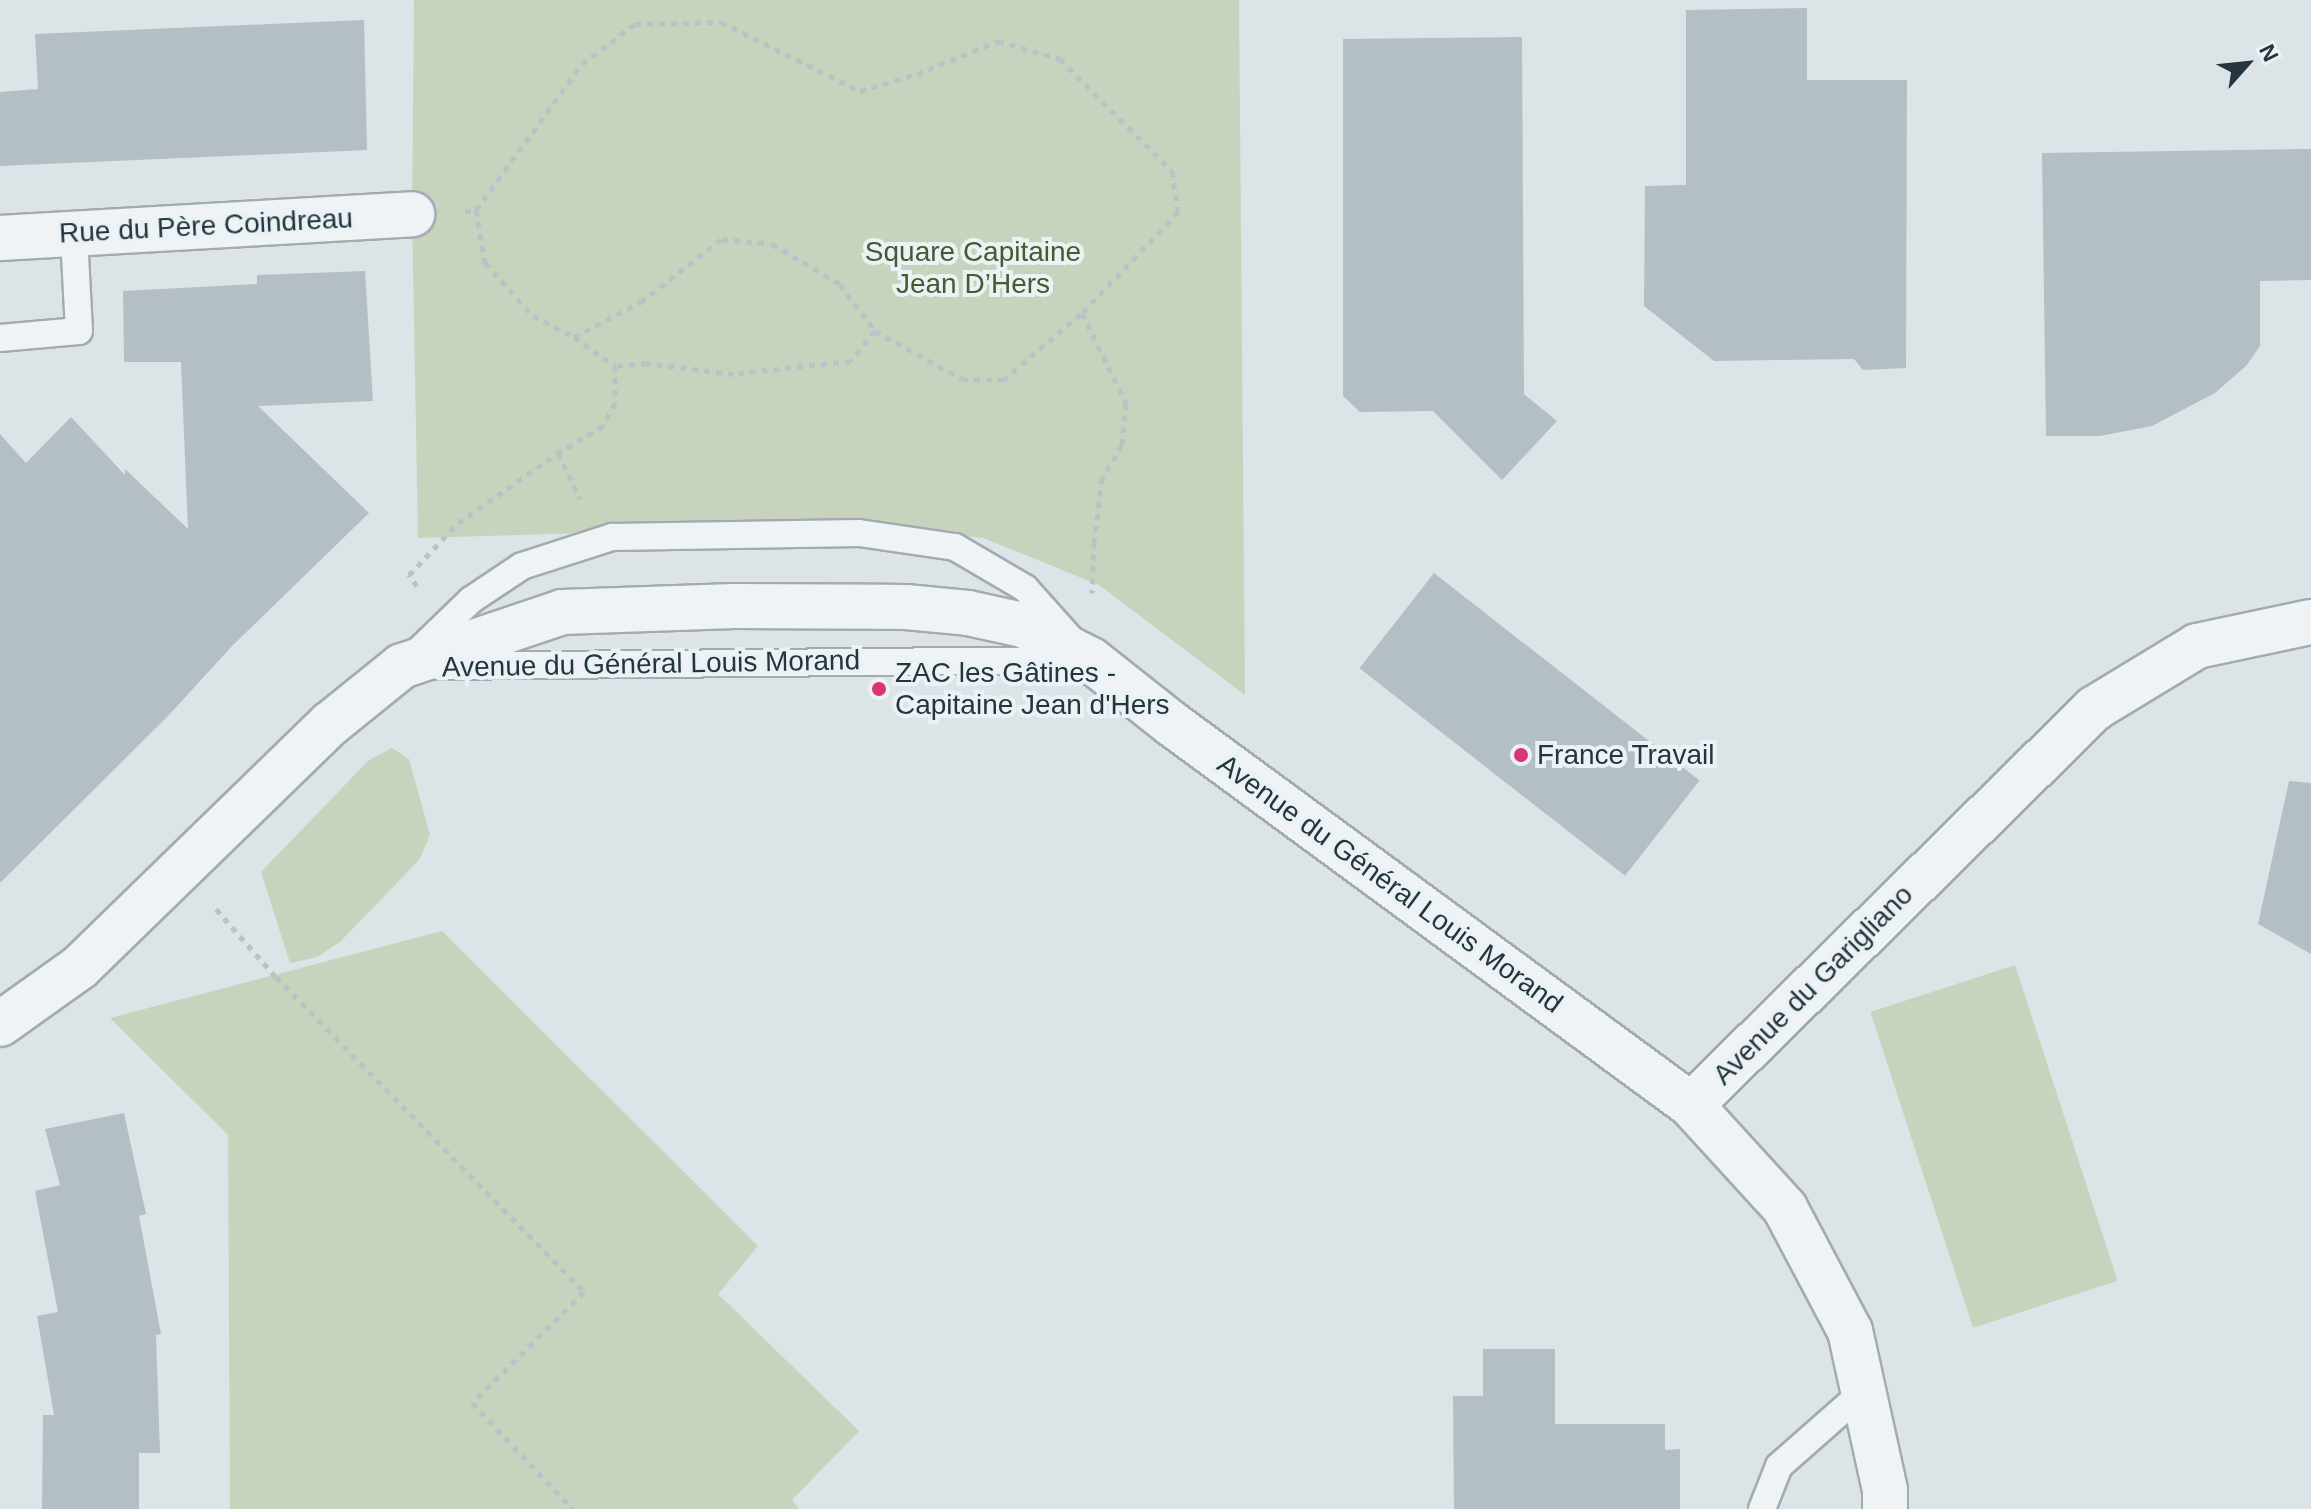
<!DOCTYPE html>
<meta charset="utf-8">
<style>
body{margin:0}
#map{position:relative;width:2311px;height:1509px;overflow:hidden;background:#dce4e8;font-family:Helvetica,sans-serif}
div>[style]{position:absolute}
.green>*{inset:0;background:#c7d3bc;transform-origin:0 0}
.building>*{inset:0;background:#b3bec5;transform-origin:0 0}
.path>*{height:5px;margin-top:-2.5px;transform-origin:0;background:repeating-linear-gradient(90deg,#bac2c6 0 6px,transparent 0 12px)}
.roads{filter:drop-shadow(2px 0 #a1acb2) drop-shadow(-2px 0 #a1acb2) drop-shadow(0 2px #a1acb2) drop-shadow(0 -2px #a1acb2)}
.lane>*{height:26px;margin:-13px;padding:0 13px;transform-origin:13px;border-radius:13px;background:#eff3f6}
.street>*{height:44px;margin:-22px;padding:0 22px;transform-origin:22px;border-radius:22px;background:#eff3f6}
.dots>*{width:22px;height:22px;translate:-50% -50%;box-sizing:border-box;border:4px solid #ebf2f5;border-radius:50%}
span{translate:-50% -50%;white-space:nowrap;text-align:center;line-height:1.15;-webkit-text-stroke:8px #ebf2f5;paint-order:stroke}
.street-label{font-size:28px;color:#24353f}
.park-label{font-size:28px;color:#435c30}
.poi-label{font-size:28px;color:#24353f}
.left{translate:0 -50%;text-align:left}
.north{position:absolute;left:2207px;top:24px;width:80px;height:80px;-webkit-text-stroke:6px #ebf2f5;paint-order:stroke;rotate:63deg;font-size:22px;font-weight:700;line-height:32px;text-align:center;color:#24353f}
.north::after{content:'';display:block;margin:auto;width:28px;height:36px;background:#24353f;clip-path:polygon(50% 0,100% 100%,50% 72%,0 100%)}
</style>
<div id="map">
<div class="green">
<div style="clip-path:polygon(414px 0,1239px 0,1245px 695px,1099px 585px,983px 538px,856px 525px,418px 538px,412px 214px)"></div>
<div style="clip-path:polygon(392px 748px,409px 759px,430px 835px,419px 860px,340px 942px,317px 957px,290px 963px,261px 872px,369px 760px)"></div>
<div style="clip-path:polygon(442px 931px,758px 1246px,718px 1294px,859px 1431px,792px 1500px,799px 1509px,230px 1509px,228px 1135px,110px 1018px)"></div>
<div style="left:2015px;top:965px;width:332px;height:152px;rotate:72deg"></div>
</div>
<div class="building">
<div style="clip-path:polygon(1807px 8px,1807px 80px,1907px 80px,1906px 368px,1863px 370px,1854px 359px,1714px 361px,1644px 306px,1645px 186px,1686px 185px,1686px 10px)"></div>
<div style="clip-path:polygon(364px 20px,367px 150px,0 166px,0 92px,38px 89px,35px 34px)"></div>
<div style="clip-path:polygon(1522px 37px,1524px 394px,1557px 421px,1502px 480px,1433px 411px,1360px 412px,1343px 396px,1343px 39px)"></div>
<div style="clip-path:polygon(2311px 149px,2311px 280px,2260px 281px,2260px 346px,2246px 366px,2215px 393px,2152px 426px,2100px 436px,2046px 436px,2042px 153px)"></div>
<div style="clip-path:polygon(365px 271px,373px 401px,258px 406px,369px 513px,232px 646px,168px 716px,0 883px,0 434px,26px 463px,71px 417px,125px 475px,125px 469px,188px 529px,181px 362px,124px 362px,123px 291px,257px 284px,257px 275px)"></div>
<div style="left:1434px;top:573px;width:337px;height:121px;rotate:38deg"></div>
<div style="clip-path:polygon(2289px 781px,2311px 783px,2311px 954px,2258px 924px)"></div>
<div style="clip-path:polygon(124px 1113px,146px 1214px,139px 1216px,161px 1334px,156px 1335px,160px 1453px,139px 1453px,139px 1509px,42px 1509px,43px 1415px,54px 1415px,37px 1316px,58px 1312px,35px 1191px,60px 1185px,45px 1129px)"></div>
<div style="clip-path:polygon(1483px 1349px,1555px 1349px,1555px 1424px,1665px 1424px,1665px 1450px,1680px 1449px,1680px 1509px,1454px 1509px,1453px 1396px,1483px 1396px)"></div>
</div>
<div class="path">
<div style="left:476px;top:210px;width:180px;rotate:-54deg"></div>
<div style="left:582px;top:64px;width:66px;rotate:-37deg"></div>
<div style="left:635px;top:24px;width:86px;rotate:-1.3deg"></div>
<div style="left:721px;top:22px;width:155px;rotate:26.4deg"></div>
<div style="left:860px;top:91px;width:59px;rotate:-16.6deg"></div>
<div style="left:917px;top:74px;width:87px;rotate:-22.2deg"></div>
<div style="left:998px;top:41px;width:65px;rotate:16.2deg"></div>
<div style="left:1060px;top:59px;width:158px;rotate:45deg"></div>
<div style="left:1172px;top:171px;width:41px;rotate:81.7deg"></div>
<div style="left:1178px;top:212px;width:139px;rotate:133.5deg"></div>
<div style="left:1082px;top:313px;width:100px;rotate:63.9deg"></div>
<div style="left:1126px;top:403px;width:42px;rotate:95.4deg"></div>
<div style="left:1122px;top:445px;width:39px;rotate:121deg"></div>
<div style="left:1102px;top:478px;width:64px;rotate:97.1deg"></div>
<div style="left:1094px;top:542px;width:51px;rotate:92.2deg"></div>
<div style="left:465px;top:211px;width:11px;rotate:-5deg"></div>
<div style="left:476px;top:210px;width:54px;rotate:80.4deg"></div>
<div style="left:485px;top:263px;width:72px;rotate:47.8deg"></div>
<div style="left:533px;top:316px;width:46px;rotate:27.1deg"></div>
<div style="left:574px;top:337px;width:76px;rotate:-27.6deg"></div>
<div style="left:641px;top:302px;width:103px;rotate:-37.9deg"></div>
<div style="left:722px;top:239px;width:50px;rotate:5.7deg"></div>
<div style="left:772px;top:244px;width:79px;rotate:30.5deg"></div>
<div style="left:840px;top:284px;width:59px;rotate:53.3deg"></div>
<div style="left:875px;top:331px;width:38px;rotate:129deg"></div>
<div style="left:851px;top:361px;width:118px;rotate:173.7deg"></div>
<div style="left:734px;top:374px;width:88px;rotate:-172.8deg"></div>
<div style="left:647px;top:363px;width:32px;rotate:175deg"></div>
<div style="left:615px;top:366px;width:37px;rotate:90deg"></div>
<div style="left:615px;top:403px;width:26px;rotate:118deg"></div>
<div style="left:603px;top:426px;width:52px;rotate:149deg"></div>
<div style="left:558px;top:453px;width:51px;rotate:64.4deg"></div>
<div style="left:875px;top:331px;width:99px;rotate:28.9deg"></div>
<div style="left:962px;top:379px;width:41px;rotate:1.4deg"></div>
<div style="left:1003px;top:380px;width:104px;rotate:-40.3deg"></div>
<div style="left:574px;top:337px;width:50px;rotate:35.3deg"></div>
<div style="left:417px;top:586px;width:14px;rotate:-126deg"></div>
<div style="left:409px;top:575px;width:71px;rotate:-46.7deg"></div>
<div style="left:458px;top:523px;width:122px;rotate:-35deg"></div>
<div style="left:216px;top:909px;width:91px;rotate:48.6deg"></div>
<div style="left:276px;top:977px;width:441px;rotate:45.6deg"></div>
<div style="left:584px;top:1292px;width:158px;rotate:135.3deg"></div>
<div style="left:472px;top:1403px;width:146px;rotate:46.4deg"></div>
</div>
<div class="roads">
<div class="lane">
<div style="left:0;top:338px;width:79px;rotate:-5.1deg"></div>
<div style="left:79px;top:331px;width:97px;rotate:-93deg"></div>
<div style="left:415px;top:654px;width:78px;rotate:-44deg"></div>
<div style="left:471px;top:600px;width:61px;rotate:-33.7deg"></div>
<div style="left:522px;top:566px;width:95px;rotate:-17.9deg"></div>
<div style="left:612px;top:537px;width:247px;rotate:-0.9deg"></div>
<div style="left:859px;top:533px;width:97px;rotate:8.3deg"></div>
<div style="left:955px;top:547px;width:81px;rotate:30.4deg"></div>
<div style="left:1025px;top:588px;width:66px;rotate:48.1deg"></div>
<div style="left:438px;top:666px;width:641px;rotate:-0.54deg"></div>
<div style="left:1762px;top:1509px;width:46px;rotate:-68.4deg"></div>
<div style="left:1779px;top:1466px;width:112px;rotate:-41.4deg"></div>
</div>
<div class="street">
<div style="left:0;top:238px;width:413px;rotate:-3.3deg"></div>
<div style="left:0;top:1024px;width:98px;rotate:-35.5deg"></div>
<div style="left:80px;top:967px;width:349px;rotate:-44.2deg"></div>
<div style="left:330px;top:724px;width:92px;rotate:-38.9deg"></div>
<div style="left:402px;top:666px;width:169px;rotate:-18.6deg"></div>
<div style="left:562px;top:612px;width:172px;rotate:-2deg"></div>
<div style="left:734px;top:606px;width:172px;rotate:0.3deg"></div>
<div style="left:906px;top:607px;width:62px;rotate:5.5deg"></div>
<div style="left:968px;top:613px;width:56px;rotate:12.3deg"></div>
<div style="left:1023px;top:625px;width:76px;rotate:27.2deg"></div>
<div style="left:1091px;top:660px;width:103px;rotate:38.3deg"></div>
<div style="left:1172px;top:724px;width:644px;rotate:36.28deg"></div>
<div style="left:1885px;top:1509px;width:19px;rotate:-90deg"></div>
<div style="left:1885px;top:1490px;width:163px;rotate:-102.4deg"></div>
<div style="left:1850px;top:1331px;width:139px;rotate:-117.9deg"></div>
<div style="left:1785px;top:1208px;width:139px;rotate:-132.4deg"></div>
<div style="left:1691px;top:1105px;width:566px;rotate:-44.5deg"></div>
<div style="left:2095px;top:708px;width:119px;rotate:-31.3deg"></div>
<div style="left:2197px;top:646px;width:116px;rotate:-11.9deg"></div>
</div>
</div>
<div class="dots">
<div style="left:879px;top:689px;background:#db3375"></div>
<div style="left:1521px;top:755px;background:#db3375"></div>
</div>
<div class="street-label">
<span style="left:206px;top:226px;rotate:-3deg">Rue du Père Coindreau</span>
<span style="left:651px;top:664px;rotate:-1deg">Avenue du Général Louis Morand</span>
<span style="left:1390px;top:884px;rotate:36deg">Avenue du Général Louis Morand</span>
<span style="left:1813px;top:985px;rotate:-45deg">Avenue du Garigliano</span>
</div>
<div class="park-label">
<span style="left:973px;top:268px">Square Capitaine<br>Jean D’Hers</span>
</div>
<div class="poi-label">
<span class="left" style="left:895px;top:689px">ZAC les Gâtines -<br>Capitaine Jean d'Hers</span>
<span class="left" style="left:1537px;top:755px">France Travail</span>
</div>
<div class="north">N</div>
</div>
